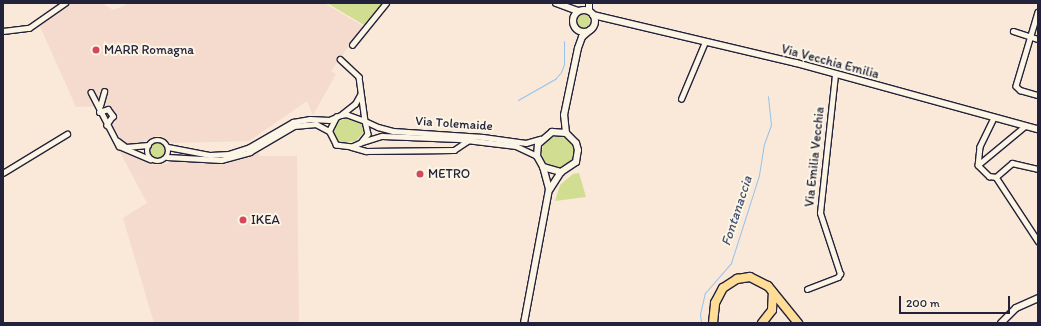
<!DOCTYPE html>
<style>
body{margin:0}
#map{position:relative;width:1041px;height:326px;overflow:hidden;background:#fae8d9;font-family:Itim,sans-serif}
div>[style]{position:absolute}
.built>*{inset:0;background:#f5dace}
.green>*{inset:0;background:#d1de91}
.round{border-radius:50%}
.stream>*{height:1px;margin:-0.5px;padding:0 0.5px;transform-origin:0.5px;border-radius:0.5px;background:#93c3ee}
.roads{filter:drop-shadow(1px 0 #22223b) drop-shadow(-1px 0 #22223b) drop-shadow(0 1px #22223b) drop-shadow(0 -1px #22223b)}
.street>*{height:4.5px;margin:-2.25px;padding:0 2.25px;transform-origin:2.25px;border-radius:2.25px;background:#fcf5e5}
.street>.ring{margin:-2.25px;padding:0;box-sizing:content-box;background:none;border:4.5px solid #fcf5e5;border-radius:50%}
.secondary>*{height:6px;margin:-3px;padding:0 3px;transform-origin:3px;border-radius:3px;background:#fcf5e5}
.secondary>.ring{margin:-3px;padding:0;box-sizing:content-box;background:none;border:6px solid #fcf5e5;border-radius:50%}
.highway>*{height:8px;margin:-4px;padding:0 4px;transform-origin:4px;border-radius:4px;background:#ffdd96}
.dots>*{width:11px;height:11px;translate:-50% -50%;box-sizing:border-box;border:2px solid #fcf5e5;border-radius:50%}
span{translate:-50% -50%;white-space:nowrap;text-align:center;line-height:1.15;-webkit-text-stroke:4px #fcf5e5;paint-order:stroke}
.poi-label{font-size:13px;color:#22223b}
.left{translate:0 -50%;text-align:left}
.street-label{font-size:13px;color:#22223b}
.water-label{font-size:14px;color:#445271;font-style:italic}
.frame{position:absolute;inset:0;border:4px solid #22223b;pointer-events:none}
.scale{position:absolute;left:899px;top:296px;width:111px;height:18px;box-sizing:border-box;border:2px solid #22223b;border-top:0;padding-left:5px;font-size:12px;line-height:14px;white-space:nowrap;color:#22223b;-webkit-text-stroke:3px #fcf5e5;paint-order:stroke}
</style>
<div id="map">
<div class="built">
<div style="clip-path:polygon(71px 3px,102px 3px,113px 10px,130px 3px,324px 3px,363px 26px,331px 71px,336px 74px,313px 115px,307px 101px,249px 141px,172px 143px,162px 136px,156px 136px,141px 143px,128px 144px,122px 142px,112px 125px,117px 118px,110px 106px,76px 107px,40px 26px)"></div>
<div style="clip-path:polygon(119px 150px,140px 157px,150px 165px,167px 164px,172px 159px,228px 162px,258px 152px,260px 156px,297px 156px,299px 323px,154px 323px,123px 218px,147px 203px)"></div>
</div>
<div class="green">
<div style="clip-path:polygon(327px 3px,382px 3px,364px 25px)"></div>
<div class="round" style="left:576px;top:14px;width:14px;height:14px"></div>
<div style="clip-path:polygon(348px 118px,361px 123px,365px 131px,356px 141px,341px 143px,335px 138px,333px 129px,336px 122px)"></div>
<div class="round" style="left:542px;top:136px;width:32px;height:32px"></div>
<div class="round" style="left:150px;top:143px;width:16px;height:16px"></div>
<div style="clip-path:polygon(579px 173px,586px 197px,555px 201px,560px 185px,573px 174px)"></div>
</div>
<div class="stream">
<div style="left:518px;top:100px;width:43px;rotate:-29.6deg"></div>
<div style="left:555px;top:79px;width:9px;rotate:-49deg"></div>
<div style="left:561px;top:72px;width:9px;rotate:-69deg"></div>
<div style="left:564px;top:64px;width:23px;rotate:-90deg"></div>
<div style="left:701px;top:323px;width:9px;rotate:-96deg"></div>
<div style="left:700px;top:314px;width:22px;rotate:-77deg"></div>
<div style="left:705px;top:293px;width:40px;rotate:-49deg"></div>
<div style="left:731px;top:263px;width:92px;rotate:-72.3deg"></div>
<div style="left:759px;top:175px;width:31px;rotate:-81deg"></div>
<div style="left:764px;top:144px;width:20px;rotate:-70deg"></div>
<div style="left:771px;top:125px;width:29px;rotate:-96deg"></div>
</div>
<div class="roads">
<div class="street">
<div style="left:1038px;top:12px;width:77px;rotate:106.6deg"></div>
<div style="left:1016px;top:86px;width:6px;rotate:45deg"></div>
<div style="left:1020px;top:90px;width:19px;rotate:16deg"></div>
<div style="left:3px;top:31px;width:26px;rotate:-7deg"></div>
<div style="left:29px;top:28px;width:44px;rotate:-34.8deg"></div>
<div style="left:1013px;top:31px;width:26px;rotate:18deg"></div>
<div style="left:352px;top:45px;width:54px;rotate:-51deg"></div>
<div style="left:340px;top:59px;width:26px;rotate:43deg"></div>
<div style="left:359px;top:77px;width:44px;rotate:82.2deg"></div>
<div style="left:365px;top:121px;width:14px;rotate:25deg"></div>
<div style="left:378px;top:127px;width:16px;rotate:15deg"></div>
<div style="left:393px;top:131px;width:90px;rotate:3.8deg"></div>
<div style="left:483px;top:137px;width:43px;rotate:7.9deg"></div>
<div style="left:526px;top:143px;width:15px;rotate:-16deg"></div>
<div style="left:91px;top:92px;width:61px;rotate:62.6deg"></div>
<div style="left:119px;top:146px;width:34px;rotate:23deg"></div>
<div style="left:681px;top:99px;width:62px;rotate:-67.2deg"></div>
<div style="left:100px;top:106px;width:15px;rotate:-74deg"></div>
<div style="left:99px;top:112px;width:9px;rotate:-18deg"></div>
<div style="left:108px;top:109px;width:9px;rotate:54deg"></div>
<div style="left:113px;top:116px;width:11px;rotate:124deg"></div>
<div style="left:342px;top:114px;width:16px;rotate:-38deg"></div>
<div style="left:355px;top:104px;width:10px;rotate:-61deg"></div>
<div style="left:994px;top:118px;width:32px;rotate:116deg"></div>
<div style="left:980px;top:147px;width:18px;rotate:96deg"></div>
<div style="left:978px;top:165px;width:61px;rotate:-39.7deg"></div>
<div class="ring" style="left:147px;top:140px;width:17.5px;height:17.5px"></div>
<div style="left:118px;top:141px;width:10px;rotate:37deg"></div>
<div style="left:126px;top:147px;width:22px;rotate:-5deg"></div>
<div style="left:362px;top:142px;width:21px;rotate:-17deg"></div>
<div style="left:382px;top:136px;width:76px;rotate:2.3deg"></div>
<div style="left:458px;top:139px;width:58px;rotate:6.9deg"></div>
<div style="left:516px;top:146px;width:23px;rotate:25deg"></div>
<div style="left:168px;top:147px;width:43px;rotate:10.8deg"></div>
<div style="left:210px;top:155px;width:19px;rotate:-3deg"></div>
<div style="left:229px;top:154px;width:20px;rotate:-18deg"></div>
<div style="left:248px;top:148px;width:52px;rotate:-30deg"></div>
<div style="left:293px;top:122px;width:17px;rotate:-10deg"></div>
<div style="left:310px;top:119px;width:19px;rotate:3deg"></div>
<div style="left:329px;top:120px;width:13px;rotate:-23deg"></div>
<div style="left:341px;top:115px;width:5px;rotate:-11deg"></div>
<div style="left:346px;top:114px;width:20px;rotate:20deg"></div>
<div style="left:365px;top:121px;width:13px;rotate:77deg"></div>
<div style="left:368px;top:134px;width:11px;rotate:128deg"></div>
<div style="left:361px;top:143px;width:10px;rotate:156deg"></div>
<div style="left:352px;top:147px;width:16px;rotate:-173deg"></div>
<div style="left:336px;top:145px;width:16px;rotate:-117deg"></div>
<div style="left:329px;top:131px;width:16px;rotate:-63deg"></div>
<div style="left:352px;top:147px;width:15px;rotate:16deg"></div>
<div style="left:366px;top:151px;width:88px;rotate:-0.7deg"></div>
<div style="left:454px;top:150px;width:18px;rotate:-34deg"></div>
<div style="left:167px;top:157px;width:54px;rotate:3.2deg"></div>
<div style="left:221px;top:160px;width:30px;rotate:-15deg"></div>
<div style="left:250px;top:152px;width:51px;rotate:-30.6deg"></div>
<div style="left:294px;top:126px;width:22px;rotate:-5deg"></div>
<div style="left:316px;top:124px;width:15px;rotate:28deg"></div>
<div style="left:978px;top:165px;width:16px;rotate:45deg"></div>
<div style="left:989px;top:176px;width:7px;rotate:8deg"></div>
<div style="left:996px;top:177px;width:77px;rotate:56.7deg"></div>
<div style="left:3px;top:173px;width:75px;rotate:-31.4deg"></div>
<div style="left:996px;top:177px;width:21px;rotate:-41deg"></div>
<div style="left:1012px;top:163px;width:27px;rotate:13deg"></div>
<div style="left:807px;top:289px;width:33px;rotate:-21deg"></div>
<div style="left:838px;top:277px;width:4px;rotate:-56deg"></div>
<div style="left:840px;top:274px;width:64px;rotate:-108.2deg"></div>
<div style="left:820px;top:213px;width:139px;rotate:-83.8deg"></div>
</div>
<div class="secondary">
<div style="left:556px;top:3px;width:23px;rotate:20deg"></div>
<div style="left:589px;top:3px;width:8px;rotate:90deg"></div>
<div class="ring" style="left:573px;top:10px;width:16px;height:16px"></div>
<div style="left:593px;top:15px;width:209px;rotate:13.3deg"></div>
<div style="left:796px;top:63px;width:251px;rotate:15.3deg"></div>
<div style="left:566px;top:133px;width:18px;rotate:-96deg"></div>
<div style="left:564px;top:115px;width:68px;rotate:-78.2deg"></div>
<div style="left:578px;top:48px;width:12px;rotate:-70deg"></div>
<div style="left:582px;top:37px;width:11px;rotate:-41deg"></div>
<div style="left:550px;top:189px;width:20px;rotate:-57deg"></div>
<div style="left:561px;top:172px;width:18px;rotate:-34deg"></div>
<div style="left:576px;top:162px;width:12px;rotate:-81deg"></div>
<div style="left:578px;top:150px;width:7px;rotate:-106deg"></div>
<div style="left:576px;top:143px;width:14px;rotate:-135deg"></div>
<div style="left:566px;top:133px;width:14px;rotate:-176deg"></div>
<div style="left:552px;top:132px;width:18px;rotate:139deg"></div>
<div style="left:538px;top:144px;width:12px;rotate:95deg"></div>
<div style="left:537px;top:156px;width:13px;rotate:61deg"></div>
<div style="left:543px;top:167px;width:19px;rotate:16deg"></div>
<div style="left:524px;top:323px;width:136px;rotate:-79.4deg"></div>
<div style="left:549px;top:189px;width:23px;rotate:-105deg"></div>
<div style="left:1001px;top:323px;width:21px;rotate:-45deg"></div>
<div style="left:1016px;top:308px;width:24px;rotate:-24deg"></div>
</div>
<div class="highway">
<div style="left:713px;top:323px;width:20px;rotate:-84deg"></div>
<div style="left:715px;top:303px;width:17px;rotate:-62deg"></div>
<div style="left:723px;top:288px;width:17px;rotate:-33deg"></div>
<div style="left:737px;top:279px;width:13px;rotate:-9deg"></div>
<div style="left:750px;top:277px;width:20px;rotate:27deg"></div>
<div style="left:768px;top:286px;width:48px;rotate:51deg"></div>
<div style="left:762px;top:323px;width:16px;rotate:-52deg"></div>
<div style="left:772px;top:310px;width:17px;rotate:-87deg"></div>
</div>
</div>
<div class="dots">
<div style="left:96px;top:50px;background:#d1495b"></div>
<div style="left:420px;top:174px;background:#d1495b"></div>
<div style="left:243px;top:220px;background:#d1495b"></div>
</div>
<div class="poi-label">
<span class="left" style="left:104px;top:50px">MARR Romagna</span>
<span class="left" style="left:428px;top:174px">METRO</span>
<span class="left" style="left:251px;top:220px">IKEA</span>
</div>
<div class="street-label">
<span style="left:830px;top:62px;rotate:15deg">Via Vecchia Emilia</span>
<span style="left:454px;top:124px;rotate:4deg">Via Tolemaide</span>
<span style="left:815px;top:157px;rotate:-84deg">Via Emilia Vecchia</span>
</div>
<div class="water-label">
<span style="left:737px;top:211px;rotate:-72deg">Fontanaccia</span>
</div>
<div class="frame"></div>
<div class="scale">200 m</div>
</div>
